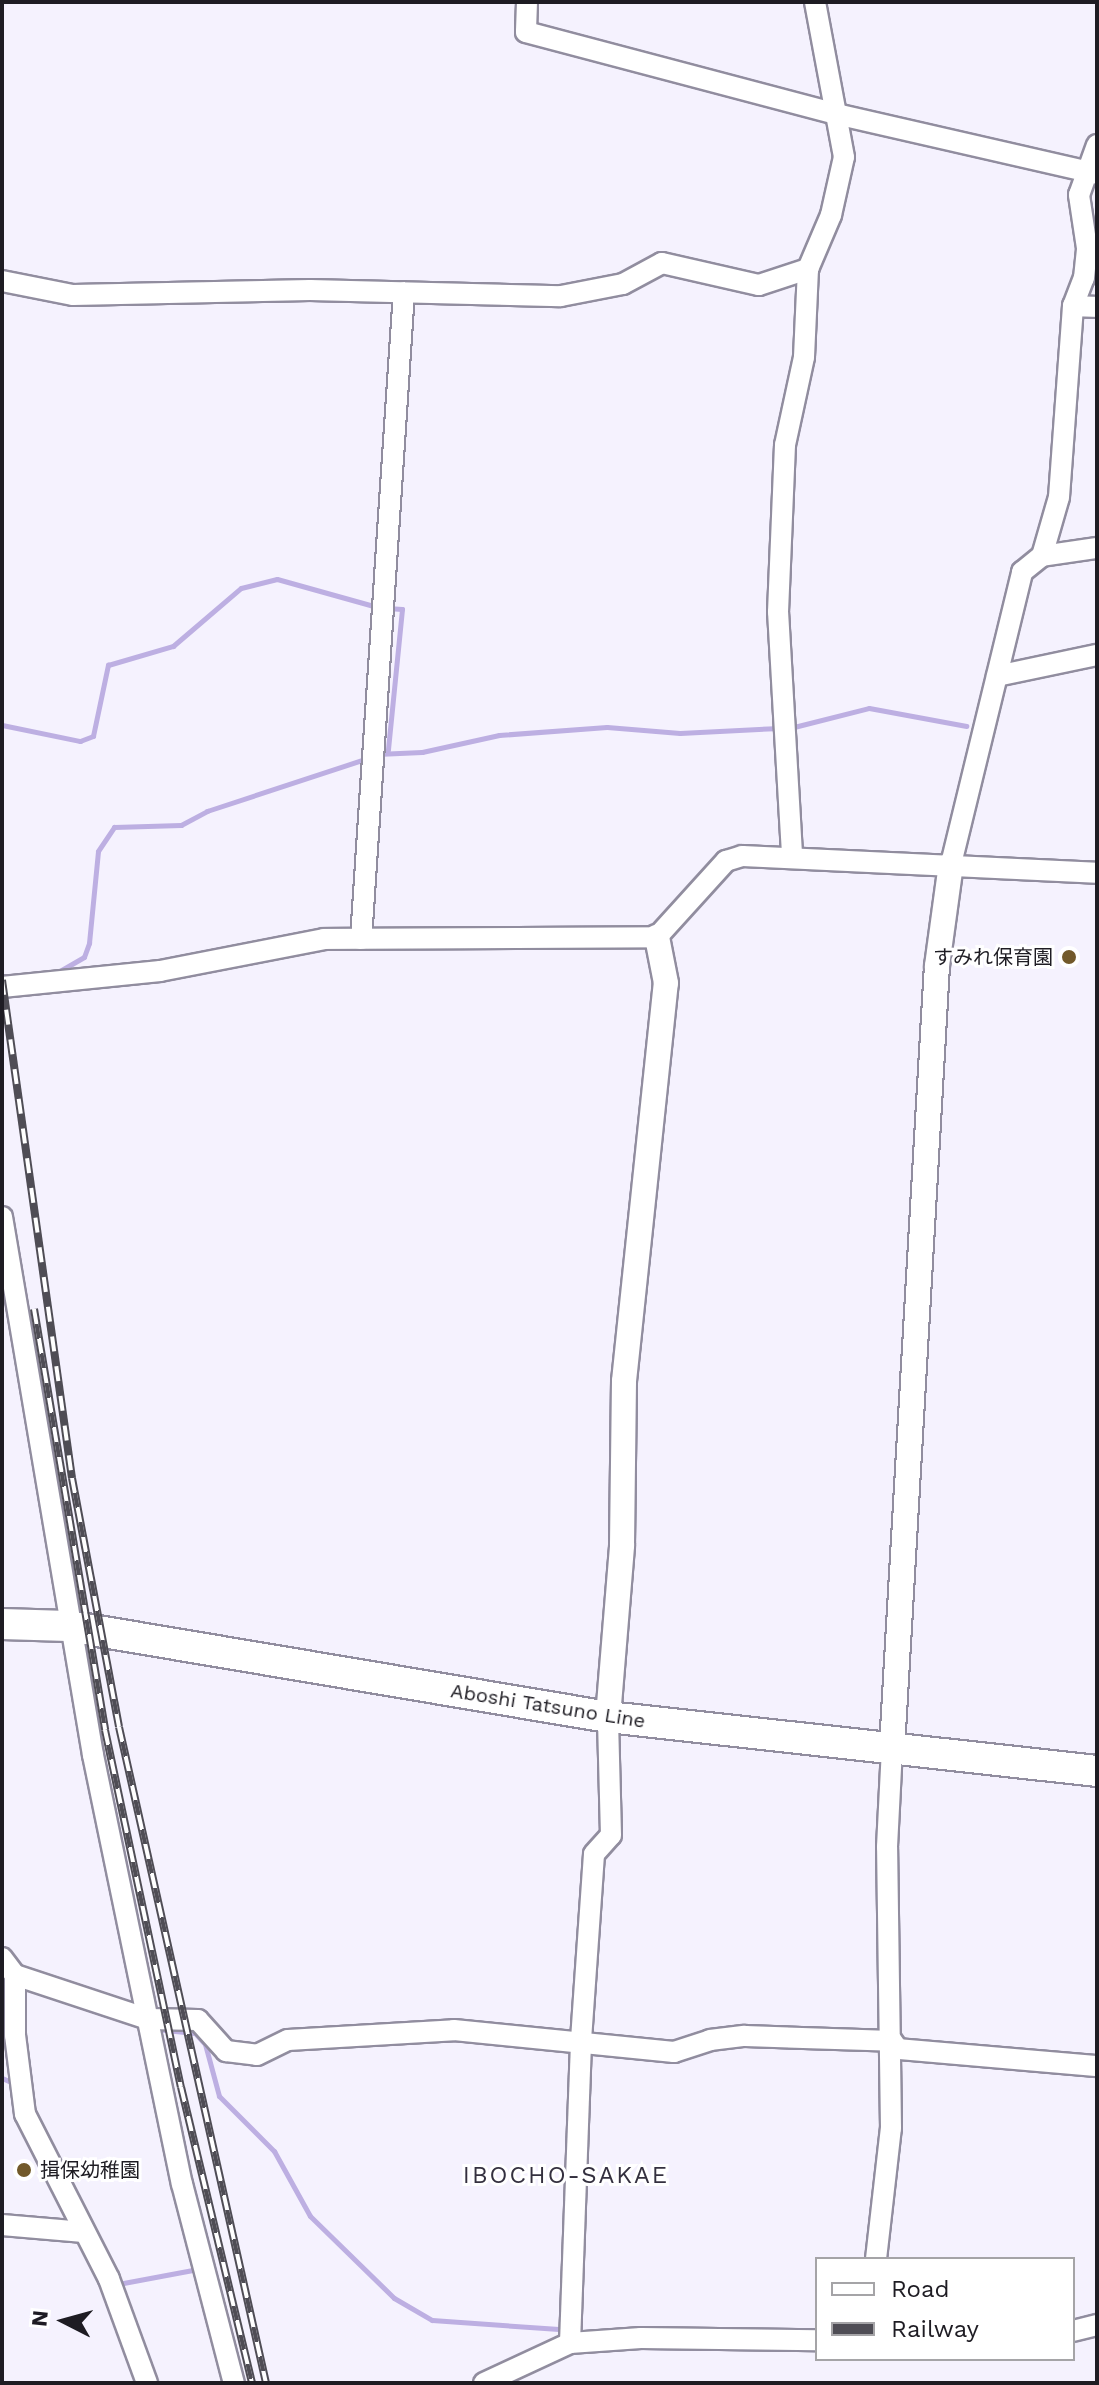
<!DOCTYPE html>
<meta charset="utf-8">
<style>
body{margin:0}
#map{position:relative;width:1099px;height:2385px;overflow:hidden;background:#f5f2fe;font-family:"Work Sans","Noto Sans JP",sans-serif}
div>[style]{position:absolute}
.stream>*{height:5px;margin:-2.5px;padding:0 2.5px;transform-origin:2.5px;border-radius:2.5px;background:#bdafe2}
.roads{filter:drop-shadow(2px 0 #918d9f) drop-shadow(-2px 0 #918d9f) drop-shadow(0 2px #918d9f) drop-shadow(0 -2px #918d9f)}
.minor>*{height:20px;margin:-10px;padding:0 10px;transform-origin:10px;border-radius:10px;background:#fff}
.tertiary>*{height:24px;margin:-12px;padding:0 12px;transform-origin:12px;border-radius:12px;background:#fff}
.primary>*{height:30px;margin:-15px;padding:0 15px;transform-origin:15px;border-radius:15px;background:#fff}
.rail>*{height:8px;margin-top:-4px;transform-origin:0;background:repeating-linear-gradient(90deg,#fff 0 15px,#4f4d55 0 30px);box-sizing:border-box;border-block:2px solid #4f4d55}
.dots>*{width:22px;height:22px;translate:-50% -50%;box-sizing:border-box;border:4px solid #fff;border-radius:50%}
span{translate:-50% -50%;white-space:nowrap;text-align:center;line-height:1.15;-webkit-text-stroke:6px #fff;paint-order:stroke}
.poi-label{font-size:20px;color:#1e1c23}
.right{translate:-100% -50%;text-align:right}
.left{translate:0 -50%;text-align:left}
.street-label{font-size:20px;color:#1e1c23}
.quarter-label{font-size:24px;color:#34303f;letter-spacing:2px}
.frame{position:absolute;inset:0;border:4px solid #1e1c23;pointer-events:none}
.legend{position:absolute;left:815px;top:2257px;width:260px;height:104px;box-sizing:border-box;background:#fff;border:2px solid #a5a4a7;margin:0;padding:10px 14px;list-style:none;font-size:24px;color:#1e1c23}
.legend li{display:flex;align-items:center;gap:16px;height:40px}
.legend b{width:40px;border:2px solid #a5a4a7}
.north{position:absolute;left:24px;top:2281px;width:80px;height:80px;-webkit-text-stroke:6px #fff;paint-order:stroke;rotate:276deg;font-size:22px;font-weight:700;line-height:32px;text-align:center;color:#1e1c23}
.north::after{content:'';display:block;margin:auto;width:28px;height:36px;background:#1e1c23;clip-path:polygon(50% 0,100% 100%,50% 72%,0 100%)}
</style>
<div id="map">
<div class="stream">
<div style="left:387px;top:608px;width:15px;rotate:4deg"></div>
<div style="left:402px;top:609px;width:142px;rotate:95.7deg"></div>
<div style="left:2px;top:725px;width:80px;rotate:11.6deg"></div>
<div style="left:80px;top:741px;width:14px;rotate:-21deg"></div>
<div style="left:93px;top:736px;width:73px;rotate:-78.1deg"></div>
<div style="left:108px;top:665px;width:68px;rotate:-16.3deg"></div>
<div style="left:173px;top:646px;width:89px;rotate:-40.5deg"></div>
<div style="left:241px;top:588px;width:37px;rotate:-14deg"></div>
<div style="left:277px;top:579px;width:104px;rotate:15.6deg"></div>
<div style="left:790px;top:728px;width:81px;rotate:-14.2deg"></div>
<div style="left:869px;top:708px;width:99px;rotate:10.5deg"></div>
<div style="left:377px;top:754px;width:45px;rotate:-2.5deg"></div>
<div style="left:422px;top:752px;width:79px;rotate:-12.4deg"></div>
<div style="left:499px;top:735px;width:108px;rotate:-4.2deg"></div>
<div style="left:607px;top:727px;width:73px;rotate:4.7deg"></div>
<div style="left:680px;top:733px;width:100px;rotate:-2.9deg"></div>
<div style="left:58px;top:972px;width:30px;rotate:-30deg"></div>
<div style="left:84px;top:957px;width:15px;rotate:-70deg"></div>
<div style="left:89px;top:943px;width:92px;rotate:-84.4deg"></div>
<div style="left:98px;top:851px;width:29px;rotate:-56deg"></div>
<div style="left:114px;top:827px;width:67px;rotate:-1.7deg"></div>
<div style="left:181px;top:825px;width:30px;rotate:-28deg"></div>
<div style="left:207px;top:811px;width:169px;rotate:-18.2deg"></div>
<div style="left:2px;top:976px;width:15px"></div>
<div style="left:155px;top:2029px;width:40px;rotate:5.7deg"></div>
<div style="left:195px;top:2033px;width:15px;rotate:48deg"></div>
<div style="left:205px;top:2044px;width:54px;rotate:74.9deg"></div>
<div style="left:219px;top:2096px;width:78px;rotate:45deg"></div>
<div style="left:274px;top:2151px;width:74px;rotate:61deg"></div>
<div style="left:310px;top:2216px;width:117px;rotate:44.3deg"></div>
<div style="left:394px;top:2298px;width:44px;rotate:30.1deg"></div>
<div style="left:432px;top:2320px;width:127px;rotate:4.1deg"></div>
<div style="left:2px;top:2078px;width:12px;rotate:24deg"></div>
<div style="left:118px;top:2284px;width:76px;rotate:-10.6deg"></div>
</div>
<div class="roads">
<div class="minor">
<div style="left:527px;top:2px;width:30px;rotate:92deg"></div>
<div style="left:526px;top:32px;width:321px;rotate:14.8deg"></div>
<div style="left:836px;top:114px;width:268px;rotate:12.9deg"></div>
<div style="left:2px;top:281px;width:72px;rotate:11.2deg"></div>
<div style="left:73px;top:295px;width:237px;rotate:-1.2deg"></div>
<div style="left:310px;top:290px;width:251px;rotate:1.4deg"></div>
<div style="left:561px;top:296px;width:63px;rotate:-11deg"></div>
<div style="left:623px;top:284px;width:44px;rotate:-28.3deg"></div>
<div style="left:662px;top:263px;width:99px;rotate:12.8deg"></div>
<div style="left:759px;top:285px;width:52px;rotate:-18.1deg"></div>
<div style="left:1073px;top:306px;width:24px;rotate:2deg"></div>
<div style="left:1042px;top:556px;width:56px;rotate:-8.3deg"></div>
<div style="left:997px;top:676px;width:102px;rotate:-11.9deg"></div>
<div style="left:792px;top:854px;width:242px;rotate:-93.3deg"></div>
<div style="left:778px;top:612px;width:167px;rotate:-87.6deg"></div>
<div style="left:785px;top:445px;width:90px;rotate:-77.8deg"></div>
<div style="left:804px;top:357px;width:88px;rotate:-87.4deg"></div>
<div style="left:808px;top:269px;width:59px;rotate:-66.9deg"></div>
<div style="left:831px;top:215px;width:59px;rotate:-77.4deg"></div>
<div style="left:844px;top:157px;width:158px;rotate:-100.6deg"></div>
<div style="left:951px;top:864px;width:301px;rotate:-76.3deg"></div>
<div style="left:1022px;top:572px;width:26px;rotate:-39deg"></div>
<div style="left:1042px;top:556px;width:61px;rotate:-73.9deg"></div>
<div style="left:1059px;top:497px;width:192px;rotate:-85.8deg"></div>
<div style="left:1073px;top:306px;width:30px;rotate:-69deg"></div>
<div style="left:1084px;top:278px;width:30px;rotate:-84deg"></div>
<div style="left:1087px;top:248px;width:54px;rotate:-98.6deg"></div>
<div style="left:1079px;top:195px;width:53px;rotate:-70.2deg"></div>
<div style="left:361px;top:939px;width:648px;rotate:-86.2deg"></div>
<div style="left:2px;top:987px;width:159px;rotate:-5.8deg"></div>
<div style="left:160px;top:971px;width:167px;rotate:-11deg"></div>
<div style="left:324px;top:939px;width:333px;rotate:-0.3deg"></div>
<div style="left:657px;top:937px;width:103px;rotate:-47.8deg"></div>
<div style="left:726px;top:861px;width:17px;rotate:-17deg"></div>
<div style="left:742px;top:856px;width:355px;rotate:2.7deg"></div>
<div style="left:2px;top:1217px;width:546px;rotate:80.4deg"></div>
<div style="left:93px;top:1755px;width:438px;rotate:78.3deg"></div>
<div style="left:182px;top:2184px;width:206px;rotate:75.4deg"></div>
<div style="left:2px;top:1958px;width:21px;rotate:53deg"></div>
<div style="left:15px;top:1975px;width:140px;rotate:18.3deg"></div>
<div style="left:148px;top:2019px;width:50px;rotate:1.1deg"></div>
<div style="left:198px;top:2020px;width:42px;rotate:47.9deg"></div>
<div style="left:226px;top:2051px;width:31px;rotate:7deg"></div>
<div style="left:257px;top:2055px;width:34px;rotate:-26deg"></div>
<div style="left:288px;top:2040px;width:166px;rotate:-3.4deg"></div>
<div style="left:454px;top:2030px;width:221px;rotate:5.7deg"></div>
<div style="left:674px;top:2052px;width:38px;rotate:-18deg"></div>
<div style="left:710px;top:2040px;width:35px;rotate:-7deg"></div>
<div style="left:745px;top:2036px;width:147px;rotate:1.9deg"></div>
<div style="left:892px;top:2041px;width:10px;rotate:53deg"></div>
<div style="left:898px;top:2049px;width:200px;rotate:4.9deg"></div>
<div style="left:15px;top:1975px;width:60px;rotate:90deg"></div>
<div style="left:15px;top:2035px;width:80px;rotate:82.8deg"></div>
<div style="left:25px;top:2114px;width:185px;rotate:63deg"></div>
<div style="left:109px;top:2279px;width:111px;rotate:69.9deg"></div>
<div style="left:2px;top:2225px;width:82px;rotate:4.9deg"></div>
<div style="left:876px;top:2259px;width:132px;rotate:-83.5deg"></div>
<div style="left:891px;top:2128px;width:281px;rotate:-90.8deg"></div>
<div style="left:887px;top:1847px;width:99px;rotate:-87.1deg"></div>
<div style="left:1073px;top:2331px;width:25px;rotate:-14deg"></div>
<div style="left:570px;top:2343px;width:303px;rotate:-87.9deg"></div>
<div style="left:581px;top:2040px;width:186px;rotate:-86deg"></div>
<div style="left:594px;top:1854px;width:25px;rotate:-48deg"></div>
<div style="left:611px;top:1835px;width:118px;rotate:-91.5deg"></div>
<div style="left:484px;top:2383px;width:95px;rotate:-24.9deg"></div>
<div style="left:570px;top:2343px;width:71px;rotate:-4deg"></div>
<div style="left:641px;top:2338px;width:176px;rotate:0.7deg"></div>
</div>
<div class="tertiary">
<div style="left:608px;top:1717px;width:173px;rotate:-85.3deg"></div>
<div style="left:622px;top:1545px;width:164px;rotate:-89.3deg"></div>
<div style="left:624px;top:1381px;width:400px;rotate:-84deg"></div>
<div style="left:666px;top:983px;width:47px;rotate:-101.1deg"></div>
<div style="left:892px;top:1748px;width:783px;rotate:-86.71deg"></div>
<div style="left:937px;top:966px;width:103px;rotate:-82.2deg"></div>
</div>
<div class="primary">
<div style="left:2px;top:1624px;width:66px;rotate:1.7deg"></div>
<div style="left:68px;top:1626px;width:548px;rotate:9.57deg"></div>
<div style="left:608px;top:1717px;width:492px;rotate:6.3deg"></div>
</div>
</div>
<div class="rail">
<div style="left:2px;top:980px;width:503px;rotate:82deg"></div>
<div style="left:72px;top:1478px;width:253px;rotate:79.3deg"></div>
<div style="left:119px;top:1727px;width:672px;rotate:77.37deg"></div>
<div style="left:34px;top:1309px;width:427px;rotate:80.4deg"></div>
<div style="left:105px;top:1730px;width:365px;rotate:78deg"></div>
<div style="left:181px;top:2087px;width:304px;rotate:76.5deg"></div>
</div>
<div class="dots">
<div style="left:1069px;top:957px;background:#72592a"></div>
<div style="left:24px;top:2170px;background:#72592a"></div>
</div>
<div class="poi-label">
<span class="right" style="left:1053px;top:957px">すみれ保育園</span>
<span class="left" style="left:40px;top:2170px">揖保幼稚園</span>
</div>
<div class="street-label">
<span style="left:548px;top:1706px;rotate:9deg">Aboshi Tatsuno Line</span>
</div>
<div class="quarter-label">
<span style="left:566px;top:2176px">IBOCHO-SAKAE</span>
</div>
<div class="frame"></div>
<ul class="legend">
<li><b style="height:10px;background:#fff"></b>Road</li>
<li><b style="height:10px;background:#4f4d55"></b>Railway</li>
</ul>
<div class="north">N</div>
</div>
